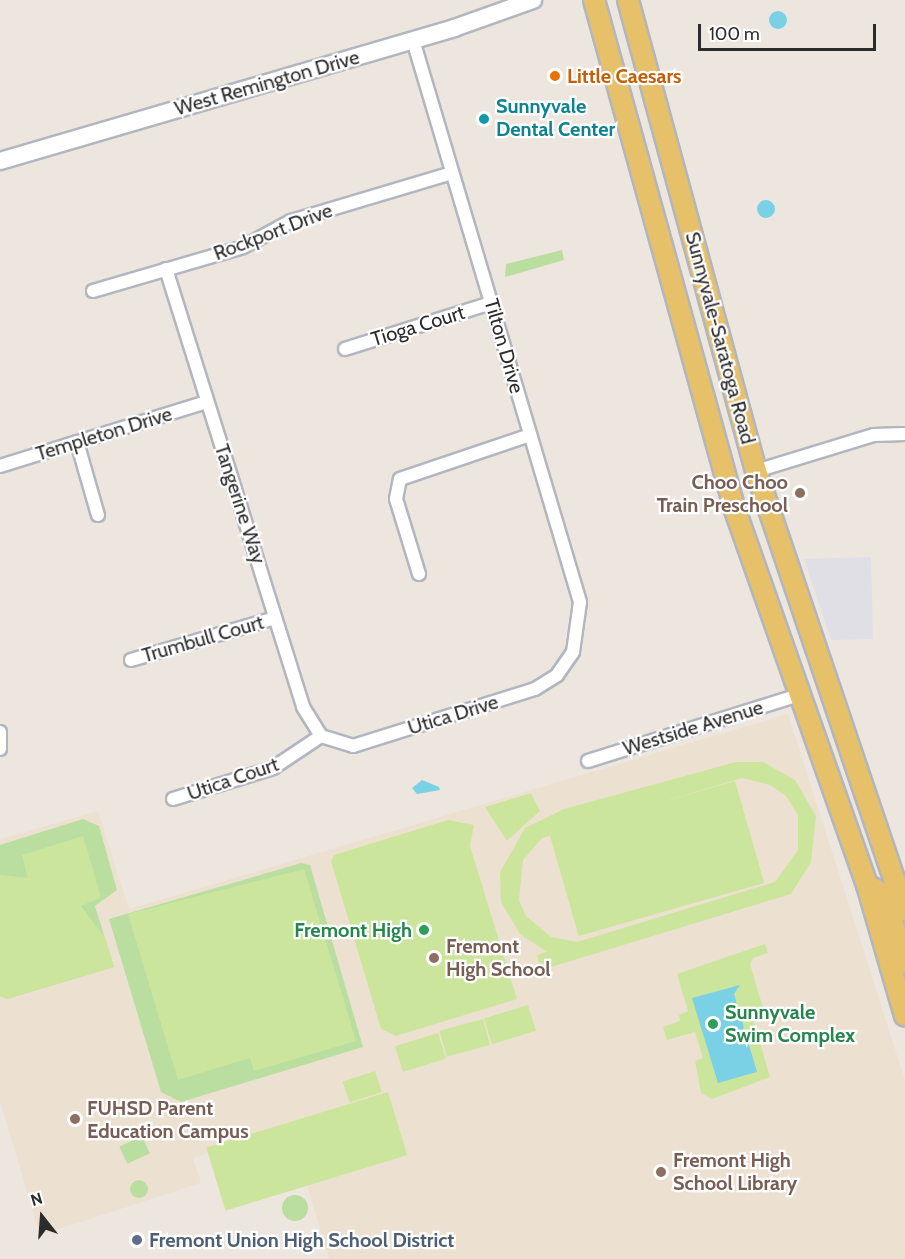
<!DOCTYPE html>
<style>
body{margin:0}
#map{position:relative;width:905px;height:1259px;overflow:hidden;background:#ece6df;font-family:Cabin,sans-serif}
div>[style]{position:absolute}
.industrial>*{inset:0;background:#e0dfe5}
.education>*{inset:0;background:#ece1d0}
.green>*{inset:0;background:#badea0;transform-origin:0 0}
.round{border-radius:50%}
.pitch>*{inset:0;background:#cce59c;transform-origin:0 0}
.water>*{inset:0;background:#7ad1e6}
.roads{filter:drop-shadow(2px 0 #b2b6be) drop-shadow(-2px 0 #b2b6be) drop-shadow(0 2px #b2b6be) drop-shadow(0 -2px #b2b6be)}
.minor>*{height:12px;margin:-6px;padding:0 6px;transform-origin:6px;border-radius:6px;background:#fff}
.tertiary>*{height:16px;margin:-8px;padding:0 8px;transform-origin:8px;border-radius:8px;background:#fff}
.primary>*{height:20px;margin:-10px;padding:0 10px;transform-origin:10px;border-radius:10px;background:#e7c06a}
.dots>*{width:16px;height:16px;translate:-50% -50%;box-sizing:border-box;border:3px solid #fff;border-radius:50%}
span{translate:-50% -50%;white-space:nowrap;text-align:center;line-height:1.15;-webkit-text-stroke:4.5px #fff;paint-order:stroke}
.food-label{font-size:20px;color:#c56008;font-weight:700}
.left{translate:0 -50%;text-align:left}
.street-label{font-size:20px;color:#2c2c2c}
.culture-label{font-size:20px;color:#0d838f;font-weight:700}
.education-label{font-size:20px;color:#785e54;font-weight:700}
.right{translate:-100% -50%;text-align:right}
.leisure-label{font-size:20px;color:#27864d;font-weight:700}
.service-label{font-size:20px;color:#4e5e75;font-weight:700}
.north{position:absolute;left:12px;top:1187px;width:60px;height:60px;-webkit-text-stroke:4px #fff;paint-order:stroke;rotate:343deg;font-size:16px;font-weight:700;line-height:24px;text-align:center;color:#2c2c2c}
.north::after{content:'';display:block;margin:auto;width:21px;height:27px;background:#2c2c2c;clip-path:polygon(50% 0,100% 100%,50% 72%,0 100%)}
.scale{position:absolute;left:698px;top:24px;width:178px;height:27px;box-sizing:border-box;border:3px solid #2c2c2c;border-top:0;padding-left:8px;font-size:18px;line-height:21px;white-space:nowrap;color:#2c2c2c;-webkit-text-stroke:4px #fff;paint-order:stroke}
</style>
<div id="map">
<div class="industrial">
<div style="clip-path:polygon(871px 557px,873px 639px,831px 640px,804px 559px)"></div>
</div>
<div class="education">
<div style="clip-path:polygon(788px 714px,905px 1080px,905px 1259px,329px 1259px,307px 1185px,225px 1210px,208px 1153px,193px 1158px,201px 1183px,40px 1235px,0 1101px,0 839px,98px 811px,129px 909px)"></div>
</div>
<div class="green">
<div style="clip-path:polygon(562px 250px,564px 260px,505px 277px,506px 264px)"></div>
<div style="clip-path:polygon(83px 819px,99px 826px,117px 890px,95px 906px,114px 967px,7px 999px,0 996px,0 845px)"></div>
<div style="clip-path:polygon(301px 863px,310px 865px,363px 1047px,181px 1102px,161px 1092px,109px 919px)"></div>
<div style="left:142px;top:1136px;width:19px;height:25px;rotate:65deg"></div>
<div class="round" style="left:130px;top:1180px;width:18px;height:18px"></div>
<div class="round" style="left:282px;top:1195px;width:26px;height:26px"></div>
</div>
<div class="pitch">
<div style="clip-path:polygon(evenodd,736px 762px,763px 762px,795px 780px,816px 816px,811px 862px,791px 894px,541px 970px,537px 955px,547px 952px,520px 934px,501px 902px,500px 872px,525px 828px,564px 809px,736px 762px,742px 778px,770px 785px,786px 796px,798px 815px,798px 850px,775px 882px,577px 942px,551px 937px,526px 916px,519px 900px,523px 860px,542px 838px,742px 778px)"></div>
<div style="left:735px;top:781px;width:106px;height:193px;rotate:74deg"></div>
<div style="clip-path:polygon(531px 793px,540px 811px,507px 841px,485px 807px)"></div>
<div style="clip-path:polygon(448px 820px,474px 825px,470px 846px,517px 999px,396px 1036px,381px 1029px,331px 861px,334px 855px)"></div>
<div style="clip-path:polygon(83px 836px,101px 897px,81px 906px,105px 938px,114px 967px,7px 999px,0 996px,0 875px,28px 878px,22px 855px)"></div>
<div style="clip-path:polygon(304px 869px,356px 1041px,254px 1071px,250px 1058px,178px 1080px,128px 914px)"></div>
<div style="clip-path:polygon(765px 944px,768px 953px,753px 958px,750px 964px,763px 1008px,751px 1012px,770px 1077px,712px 1099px,701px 1093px,695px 1061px,703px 1058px,695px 1032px,667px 1040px,663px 1027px,680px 1021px,679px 1015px,688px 1011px,677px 974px)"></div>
<div style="left:528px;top:1005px;width:27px;height:46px;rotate:73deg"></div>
<div style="left:483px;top:1019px;width:27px;height:45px;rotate:75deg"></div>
<div style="left:438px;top:1033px;width:27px;height:45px;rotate:73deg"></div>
<div style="left:375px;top:1071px;width:22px;height:34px;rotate:72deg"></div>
<div style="left:388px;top:1092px;width:66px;height:190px;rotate:73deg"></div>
</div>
<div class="water">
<div class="round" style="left:769px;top:11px;width:18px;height:18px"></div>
<div class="round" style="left:757px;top:200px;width:18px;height:18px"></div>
<div style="clip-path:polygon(422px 780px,439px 787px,440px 790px,417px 794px,412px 788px)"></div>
<div style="clip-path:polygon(740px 985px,734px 994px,757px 1072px,718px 1083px,692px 998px)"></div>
</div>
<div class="roads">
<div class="minor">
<div style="left:166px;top:269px;width:459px;rotate:72.6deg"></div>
<div style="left:303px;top:707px;width:34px;rotate:58deg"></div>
<div style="left:321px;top:736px;width:34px;rotate:17deg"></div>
<div style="left:353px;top:746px;width:191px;rotate:-17.4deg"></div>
<div style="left:535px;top:689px;width:26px;rotate:-32deg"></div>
<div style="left:557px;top:675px;width:28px;rotate:-55deg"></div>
<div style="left:573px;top:652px;width:50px;rotate:-82deg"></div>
<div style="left:580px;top:602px;width:586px;rotate:-106.55deg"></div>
<div style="left:93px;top:291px;width:156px;rotate:-16.3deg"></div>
<div style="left:243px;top:247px;width:55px;rotate:-28.4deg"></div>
<div style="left:291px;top:221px;width:168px;rotate:-16.6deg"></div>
<div style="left:345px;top:349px;width:153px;rotate:-17.5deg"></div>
<div style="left:77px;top:442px;width:76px;rotate:74deg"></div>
<div style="left:0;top:466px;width:217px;rotate:-17.2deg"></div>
<div style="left:756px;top:471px;width:123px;rotate:-17deg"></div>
<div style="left:874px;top:435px;width:31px;rotate:-2deg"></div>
<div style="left:419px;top:574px;width:78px;rotate:-107deg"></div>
<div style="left:396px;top:499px;width:20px;rotate:-79deg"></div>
<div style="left:400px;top:479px;width:137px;rotate:-18.7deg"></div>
<div style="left:131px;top:660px;width:150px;rotate:-16.3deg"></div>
<div style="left:0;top:732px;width:17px;rotate:90deg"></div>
<div style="left:588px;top:761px;width:220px;rotate:-17.4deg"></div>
<div style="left:173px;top:799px;width:105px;rotate:-17.2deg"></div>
<div style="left:273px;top:768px;width:58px;rotate:-33.7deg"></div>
</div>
<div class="tertiary">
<div style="left:0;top:161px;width:473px;rotate:-16.3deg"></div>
<div style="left:454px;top:28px;width:84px;rotate:-19.5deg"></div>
</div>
<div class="primary">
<div style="left:594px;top:0;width:529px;rotate:74.55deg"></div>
<div style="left:735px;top:510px;width:398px;rotate:70.6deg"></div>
<div style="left:867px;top:885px;width:136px;rotate:73.8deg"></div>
<div style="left:628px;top:0;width:488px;rotate:74.8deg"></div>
<div style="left:756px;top:471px;width:464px;rotate:71.3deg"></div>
<div style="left:867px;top:885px;width:20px;rotate:30deg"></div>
<div style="left:884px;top:895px;width:71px;rotate:72.8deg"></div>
</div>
</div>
<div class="dots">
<div style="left:555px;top:76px;background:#e8710a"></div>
<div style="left:484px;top:119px;background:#0f9aa8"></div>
<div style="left:800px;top:493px;background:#8d6e63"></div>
<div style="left:424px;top:930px;background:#2e9e5b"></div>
<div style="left:434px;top:958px;background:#8d6e63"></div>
<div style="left:713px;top:1024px;background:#2e9e5b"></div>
<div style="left:75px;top:1119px;background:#8d6e63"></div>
<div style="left:661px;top:1172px;background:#8d6e63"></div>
<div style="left:137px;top:1240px;background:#5c6f8a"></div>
</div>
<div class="food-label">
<span class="left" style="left:567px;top:76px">Little Caesars</span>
</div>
<div class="street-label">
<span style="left:267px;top:83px;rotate:-16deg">West Remington Drive</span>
<span style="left:273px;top:232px;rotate:-21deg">Rockport Drive</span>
<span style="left:418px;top:326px;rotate:-17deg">Tioga Court</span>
<span style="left:720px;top:338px;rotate:75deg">Sunnyvale-Saratoga Road</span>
<span style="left:504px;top:346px;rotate:74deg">Tilton Drive</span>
<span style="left:104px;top:434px;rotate:-17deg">Templeton Drive</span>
<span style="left:240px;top:504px;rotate:72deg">Tangerine Way</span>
<span style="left:203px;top:639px;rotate:-16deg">Trumbull Court</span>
<span style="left:453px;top:715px;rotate:-17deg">Utica Drive</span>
<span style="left:693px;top:728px;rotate:-17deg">Westside Avenue</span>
<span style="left:233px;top:779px;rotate:-19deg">Utica Court</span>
</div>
<div class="culture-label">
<span class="left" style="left:496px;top:118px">Sunnyvale<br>Dental Center</span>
</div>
<div class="education-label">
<span class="right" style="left:788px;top:494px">Choo Choo<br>Train Preschool</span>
<span class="left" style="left:446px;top:958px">Fremont<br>High School</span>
<span class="left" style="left:87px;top:1120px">FUHSD Parent<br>Education Campus</span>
<span class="left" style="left:673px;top:1172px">Fremont High<br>School Library</span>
</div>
<div class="leisure-label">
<span class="right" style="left:412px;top:930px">Fremont High</span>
<span class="left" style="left:725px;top:1024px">Sunnyvale<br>Swim Complex</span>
</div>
<div class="service-label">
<span class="left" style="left:149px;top:1240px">Fremont Union High School District</span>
</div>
<div class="north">N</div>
<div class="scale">100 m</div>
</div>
